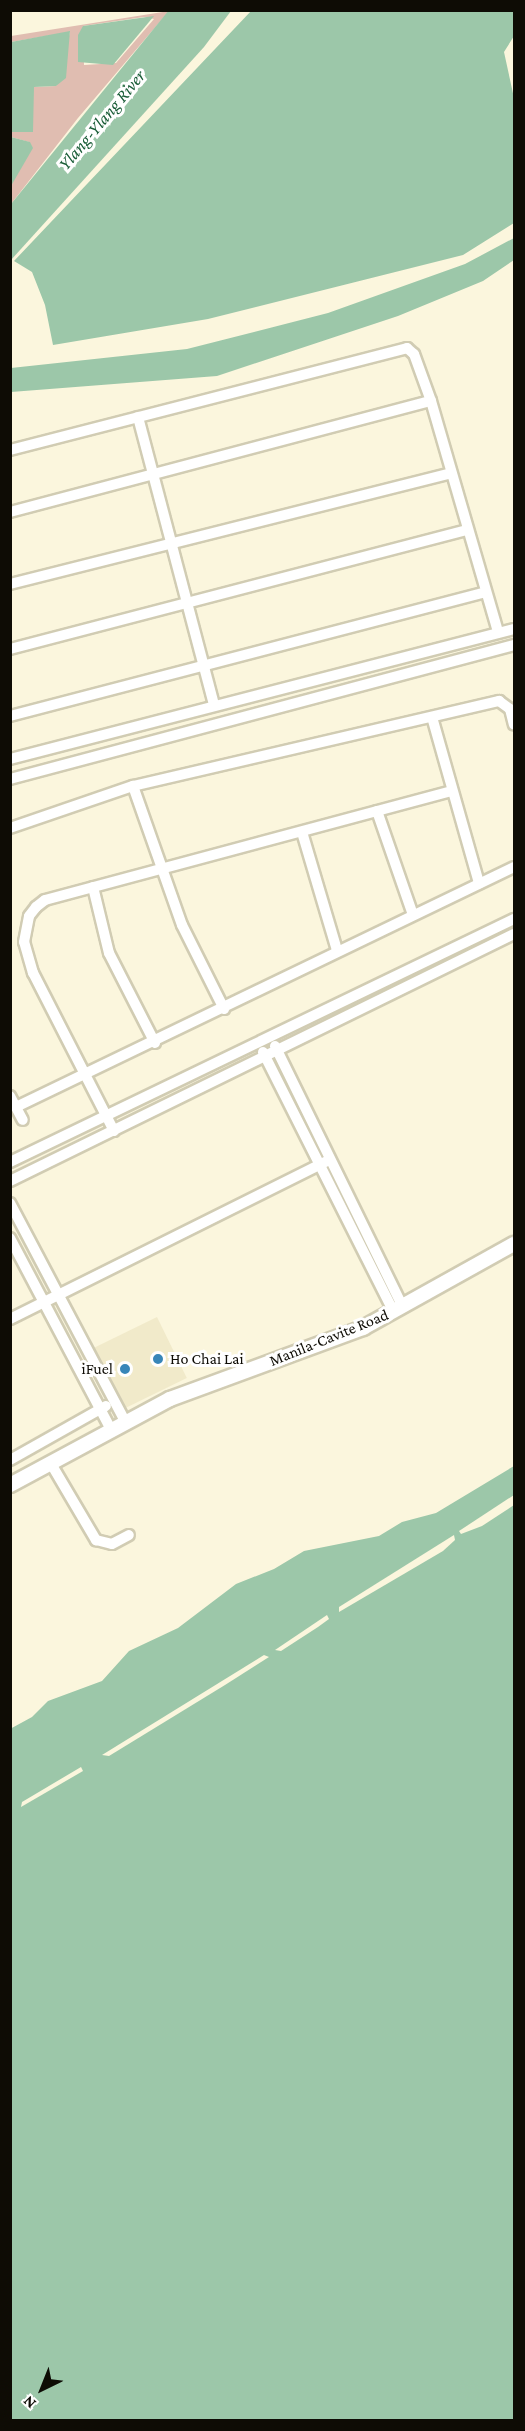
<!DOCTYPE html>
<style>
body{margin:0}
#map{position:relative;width:525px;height:2431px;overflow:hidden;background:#fbf6dd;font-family:"Crimson Pro",serif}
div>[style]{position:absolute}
.built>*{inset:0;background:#f1eaca;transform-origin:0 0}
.green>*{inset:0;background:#e0bdb1}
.water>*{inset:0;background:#9cc7a9}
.pier>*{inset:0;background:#fbf6dd}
.roads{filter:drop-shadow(2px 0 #d1ccb3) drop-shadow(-2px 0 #d1ccb3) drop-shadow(0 2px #d1ccb3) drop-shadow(0 -2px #d1ccb3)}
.minor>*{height:10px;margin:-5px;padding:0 5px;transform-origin:5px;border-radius:5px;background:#fff}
.secondary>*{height:14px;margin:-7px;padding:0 7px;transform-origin:7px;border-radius:7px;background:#fff}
.dots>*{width:16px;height:16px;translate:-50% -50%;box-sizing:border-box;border:3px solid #fff;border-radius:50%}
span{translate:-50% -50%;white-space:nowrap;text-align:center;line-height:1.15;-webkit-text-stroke:6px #fff;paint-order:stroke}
.street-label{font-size:16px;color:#0e0c05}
.poi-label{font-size:16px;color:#0e0c05}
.left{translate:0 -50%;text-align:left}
.right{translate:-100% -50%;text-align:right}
.water-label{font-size:18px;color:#185c36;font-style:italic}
.frame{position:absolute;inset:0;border:12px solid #0e0c05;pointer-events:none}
.north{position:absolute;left:12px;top:2359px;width:60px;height:60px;-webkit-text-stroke:4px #fff;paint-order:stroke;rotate:223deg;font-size:16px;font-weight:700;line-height:24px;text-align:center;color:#0e0c05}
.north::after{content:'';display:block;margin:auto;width:21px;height:27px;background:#0e0c05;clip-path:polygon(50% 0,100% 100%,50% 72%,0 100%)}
</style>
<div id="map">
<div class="built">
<div style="left:157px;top:1317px;width:68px;height:70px;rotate:64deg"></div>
</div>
<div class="green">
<div style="clip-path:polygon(evenodd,169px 11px,78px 118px,11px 204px,11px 186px,29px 142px,11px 137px,11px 132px,33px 132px,32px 90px,34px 87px,56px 86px,70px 32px,11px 42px,11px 36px,169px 11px,144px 17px,154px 19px,116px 63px,84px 65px,83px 26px,144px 17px)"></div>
</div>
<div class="water">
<div style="clip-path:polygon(169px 10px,231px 11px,204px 47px,11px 260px,11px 204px)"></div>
<div style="clip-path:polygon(252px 10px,514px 11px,514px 36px,504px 52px,514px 98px,514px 223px,463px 255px,208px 319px,53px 345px,45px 305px,32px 272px,14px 261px)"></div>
<div style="clip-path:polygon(154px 16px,113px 65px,78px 62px,78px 35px,83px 26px)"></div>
<div style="clip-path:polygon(70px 31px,66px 78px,56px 86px,34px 87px,33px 132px,11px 132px,11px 42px)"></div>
<div style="clip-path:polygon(11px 137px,30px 142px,33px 148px,11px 186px)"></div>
<div style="clip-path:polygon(514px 238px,514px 260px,483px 281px,398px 316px,217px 376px,11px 392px,11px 368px,187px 349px,328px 313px,465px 264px)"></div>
<div style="clip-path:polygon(514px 1466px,514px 2420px,11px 2420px,10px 1729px,32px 1717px,48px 1701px,102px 1681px,129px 1651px,178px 1628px,236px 1584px,274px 1569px,304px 1551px,379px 1536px,402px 1522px,436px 1513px)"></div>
</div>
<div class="pier">
<div style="clip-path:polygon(514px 1495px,514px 1505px,482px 1526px,461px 1534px,459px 1531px)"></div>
<div style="clip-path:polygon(454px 1535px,455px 1540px,443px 1551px,339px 1612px,339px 1607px)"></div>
<div style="clip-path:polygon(327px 1615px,329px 1619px,318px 1627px,281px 1651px,275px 1650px)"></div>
<div style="clip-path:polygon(264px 1655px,269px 1657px,225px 1685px,109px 1756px,102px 1755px)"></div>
<div style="clip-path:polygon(81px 1767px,83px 1771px,21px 1807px,22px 1802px)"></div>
</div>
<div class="roads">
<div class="minor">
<div style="left:138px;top:417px;width:298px;rotate:75.2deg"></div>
<div style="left:10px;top:450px;width:410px;rotate:-14.4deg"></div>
<div style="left:407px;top:348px;width:9px;rotate:41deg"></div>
<div style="left:414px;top:354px;width:50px;rotate:70.1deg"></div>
<div style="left:431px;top:401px;width:241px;rotate:73.8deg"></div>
<div style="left:10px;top:512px;width:435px;rotate:-14.8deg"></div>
<div style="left:10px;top:584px;width:455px;rotate:-14.1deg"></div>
<div style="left:10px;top:649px;width:472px;rotate:-14.6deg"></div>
<div style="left:10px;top:716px;width:491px;rotate:-14.6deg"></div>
<div style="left:432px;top:717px;width:173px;rotate:74.2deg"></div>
<div style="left:10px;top:759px;width:520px;rotate:-14.46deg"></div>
<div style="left:10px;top:779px;width:522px;rotate:-14.89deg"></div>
<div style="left:133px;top:786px;width:147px;rotate:70.6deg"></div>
<div style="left:182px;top:925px;width:94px;rotate:63.4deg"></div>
<div style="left:377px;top:811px;width:110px;rotate:70.9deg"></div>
<div style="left:10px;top:828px;width:130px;rotate:-18.9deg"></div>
<div style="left:133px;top:786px;width:376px;rotate:-13.1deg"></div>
<div style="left:499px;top:701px;width:14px;rotate:36deg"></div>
<div style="left:510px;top:709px;width:16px;rotate:76deg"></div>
<div style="left:302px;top:832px;width:123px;rotate:73.5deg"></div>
<div style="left:93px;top:887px;width:68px;rotate:76.4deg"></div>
<div style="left:109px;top:953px;width:101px;rotate:62.9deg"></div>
<div style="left:275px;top:1046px;width:291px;rotate:63.9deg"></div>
<div style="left:263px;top:1052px;width:291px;rotate:63.3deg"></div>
<div style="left:10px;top:1096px;width:27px;rotate:62deg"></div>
<div style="left:16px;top:1107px;width:553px;rotate:-25.73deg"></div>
<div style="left:114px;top:1131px;width:178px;rotate:-117.1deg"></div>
<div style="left:33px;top:973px;width:32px;rotate:-106deg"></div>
<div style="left:24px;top:942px;width:26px;rotate:-79deg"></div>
<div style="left:29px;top:916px;width:11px;rotate:-52deg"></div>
<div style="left:36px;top:907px;width:11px;rotate:-38deg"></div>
<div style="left:45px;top:900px;width:421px;rotate:-15deg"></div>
<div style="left:10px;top:1162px;width:560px;rotate:-25.74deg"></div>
<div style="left:10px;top:1181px;width:561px;rotate:-26.11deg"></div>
<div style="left:10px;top:1203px;width:246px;rotate:62.2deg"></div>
<div style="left:10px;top:1238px;width:215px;rotate:62.2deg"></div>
<div style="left:10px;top:1319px;width:356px;rotate:-26.5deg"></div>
<div style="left:10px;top:1460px;width:110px;rotate:-29.4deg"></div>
<div style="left:50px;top:1462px;width:91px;rotate:59.5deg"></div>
<div style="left:96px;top:1540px;width:16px;rotate:14deg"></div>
<div style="left:112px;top:1544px;width:19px;rotate:-28deg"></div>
</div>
<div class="secondary">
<div style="left:10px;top:1485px;width:182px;rotate:-28.3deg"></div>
<div style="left:170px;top:1399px;width:206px;rotate:-20.2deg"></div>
<div style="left:363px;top:1328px;width:173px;rotate:-29.1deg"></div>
</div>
</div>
<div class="dots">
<div style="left:158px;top:1359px;background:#3886b8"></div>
<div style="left:125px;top:1369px;background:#3886b8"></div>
</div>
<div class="street-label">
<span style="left:329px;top:1338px;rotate:-22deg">Manila-Cavite Road</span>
</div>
<div class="poi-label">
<span class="left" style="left:170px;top:1359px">Ho Chai Lai</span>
<span class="right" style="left:113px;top:1369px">iFuel</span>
</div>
<div class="water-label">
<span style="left:102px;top:120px;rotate:-50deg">Ylang-Ylang River</span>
</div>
<div class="frame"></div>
<div class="north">N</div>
</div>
